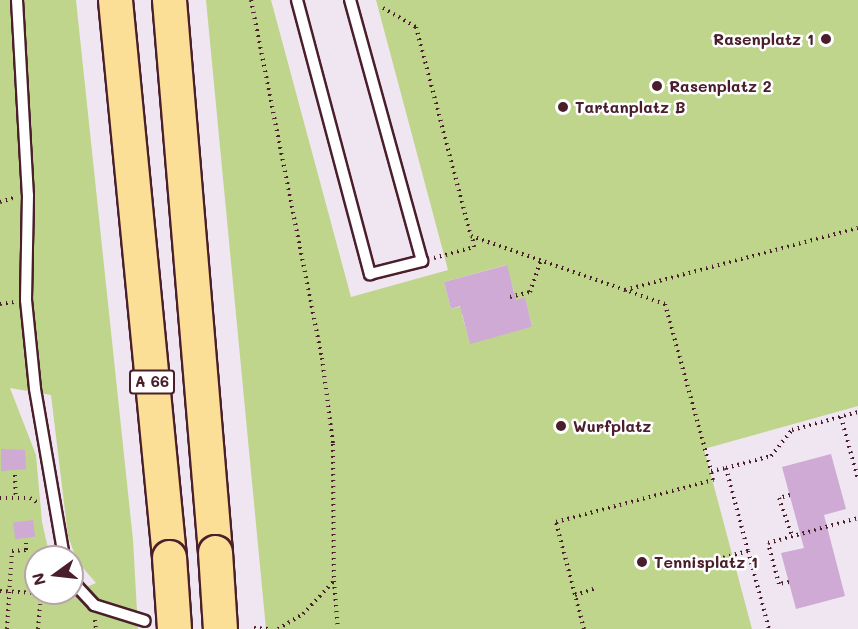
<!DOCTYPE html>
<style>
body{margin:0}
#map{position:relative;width:858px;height:629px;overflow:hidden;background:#f0e6f2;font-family:Mali,sans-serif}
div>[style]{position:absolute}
.green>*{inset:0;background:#bed58b}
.building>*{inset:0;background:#ceaad4;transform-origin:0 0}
.path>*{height:4px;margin-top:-2px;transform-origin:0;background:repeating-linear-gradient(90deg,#4a1f2b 0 1.5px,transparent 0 6px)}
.roads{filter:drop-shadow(2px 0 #4a1f2b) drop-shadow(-2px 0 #4a1f2b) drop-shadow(0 2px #4a1f2b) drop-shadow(0 -2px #4a1f2b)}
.service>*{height:10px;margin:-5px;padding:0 5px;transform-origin:5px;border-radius:5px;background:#fff}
.motorway>*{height:33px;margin:-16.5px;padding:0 16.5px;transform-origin:16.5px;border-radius:16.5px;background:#fbdf96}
.bridges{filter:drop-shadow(2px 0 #4a1f2b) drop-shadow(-2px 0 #4a1f2b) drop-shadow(0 2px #4a1f2b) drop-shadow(0 -2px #4a1f2b)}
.motorway-bridge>*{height:33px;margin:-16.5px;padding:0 16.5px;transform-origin:16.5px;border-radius:16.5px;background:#fbdf96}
.dots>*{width:16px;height:16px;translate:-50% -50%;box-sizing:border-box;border:3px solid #fff;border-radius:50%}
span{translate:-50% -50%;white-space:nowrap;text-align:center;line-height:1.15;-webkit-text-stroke:5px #fff;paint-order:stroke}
.shield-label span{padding:2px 4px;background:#fff;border:2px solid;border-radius:4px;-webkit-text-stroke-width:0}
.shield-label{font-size:15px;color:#4a1f2b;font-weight:700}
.poi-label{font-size:16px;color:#4a1f2b;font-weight:700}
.right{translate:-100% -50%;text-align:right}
.left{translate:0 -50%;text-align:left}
.north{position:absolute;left:24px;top:545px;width:60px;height:60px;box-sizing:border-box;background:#fff;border:2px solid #b7a5aa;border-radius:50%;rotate:255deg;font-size:16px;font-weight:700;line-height:24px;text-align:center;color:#4a1f2b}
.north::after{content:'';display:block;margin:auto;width:21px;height:27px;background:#4a1f2b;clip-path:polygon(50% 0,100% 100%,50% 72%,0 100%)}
</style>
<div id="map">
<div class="green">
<div style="clip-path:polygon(evenodd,0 0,76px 0,133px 540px,138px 629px,0 629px,0 0,10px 388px,51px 395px,68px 536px,77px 561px,96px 583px,72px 593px,36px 593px,36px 557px,50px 557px,42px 522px,36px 455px,10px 388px)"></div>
<div style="clip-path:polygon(evenodd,206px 0,271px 0,351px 297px,448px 270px,376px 0,858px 0,858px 406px,704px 449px,752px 629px,266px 629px,206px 0,506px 265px,514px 291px,511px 301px,525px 298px,532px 327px,470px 343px,462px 315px,468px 313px,466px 305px,451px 309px,444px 282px,506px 265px)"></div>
</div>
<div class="building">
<div style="clip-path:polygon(507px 265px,516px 300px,525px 297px,532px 327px,470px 344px,460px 306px,451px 309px,444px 282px)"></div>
<div style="clip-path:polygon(1px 449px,25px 450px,26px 469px,1px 471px)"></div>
<div style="clip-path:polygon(831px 454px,846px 509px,824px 515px,845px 596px,796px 609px,781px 553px,804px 548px,782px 467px)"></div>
<div style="left:33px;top:520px;width:17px;height:20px;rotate:83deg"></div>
</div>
<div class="path">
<div style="left:251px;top:0;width:365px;rotate:78.8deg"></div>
<div style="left:322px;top:358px;width:87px;rotate:82.7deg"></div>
<div style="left:333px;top:444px;width:137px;rotate:89.6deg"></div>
<div style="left:334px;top:581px;width:48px;rotate:85.2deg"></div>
<div style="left:383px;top:8px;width:38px;rotate:30deg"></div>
<div style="left:416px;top:27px;width:216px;rotate:75.3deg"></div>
<div style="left:471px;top:236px;width:206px;rotate:19.3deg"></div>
<div style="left:665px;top:304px;width:173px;rotate:74.6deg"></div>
<div style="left:711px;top:471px;width:15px;rotate:-11deg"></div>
<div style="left:726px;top:468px;width:86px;rotate:75.2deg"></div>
<div style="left:748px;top:551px;width:47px;rotate:165.1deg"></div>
<div style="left:0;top:202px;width:14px;rotate:-17deg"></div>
<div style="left:434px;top:258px;width:41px;rotate:-15.4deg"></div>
<div style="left:474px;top:247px;width:11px;rotate:-100deg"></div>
<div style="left:625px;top:290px;width:241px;rotate:-14.9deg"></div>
<div style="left:510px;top:297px;width:21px;rotate:-14deg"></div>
<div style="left:530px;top:292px;width:34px;rotate:-71deg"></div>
<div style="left:0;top:304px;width:14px;rotate:-8deg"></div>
<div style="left:841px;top:417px;width:64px;rotate:74.7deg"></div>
<div style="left:726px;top:468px;width:47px;rotate:-14.9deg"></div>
<div style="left:771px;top:456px;width:33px;rotate:-51deg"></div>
<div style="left:792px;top:430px;width:68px;rotate:-15.3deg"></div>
<div style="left:15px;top:475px;width:23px;rotate:88deg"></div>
<div style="left:790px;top:495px;width:11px;rotate:165deg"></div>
<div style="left:779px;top:498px;width:40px;rotate:71.1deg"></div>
<div style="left:0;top:498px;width:30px"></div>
<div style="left:30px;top:498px;width:9px;rotate:32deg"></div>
<div style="left:748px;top:551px;width:81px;rotate:74.9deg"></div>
<div style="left:789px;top:582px;width:10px;rotate:169deg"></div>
<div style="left:779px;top:584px;width:42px;rotate:-105deg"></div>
<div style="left:768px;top:543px;width:93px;rotate:-15.5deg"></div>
<div style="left:0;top:591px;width:36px;rotate:3deg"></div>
<div style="left:37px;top:593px;width:29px;rotate:8deg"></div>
<div style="left:575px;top:595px;width:20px;rotate:-18deg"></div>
<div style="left:95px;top:620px;width:9px;rotate:84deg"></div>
<div style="left:254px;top:628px;width:15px;rotate:4deg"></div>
<div style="left:7px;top:629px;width:78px;rotate:-86.3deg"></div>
<div style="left:12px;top:551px;width:14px;rotate:-4deg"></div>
<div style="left:26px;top:550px;width:7px;rotate:-90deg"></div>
<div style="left:38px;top:629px;width:25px;rotate:-85deg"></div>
<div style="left:278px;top:629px;width:29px;rotate:-31deg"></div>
<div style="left:303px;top:614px;width:44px;rotate:-46.8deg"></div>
<div style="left:584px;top:629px;width:111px;rotate:-104.7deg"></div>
<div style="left:556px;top:522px;width:163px;rotate:-15deg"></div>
<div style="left:713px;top:480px;width:9px;rotate:-103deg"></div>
</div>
<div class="roads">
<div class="service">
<div style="left:17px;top:0;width:195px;rotate:86.8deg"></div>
<div style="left:28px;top:195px;width:105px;rotate:91.1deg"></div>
<div style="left:26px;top:300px;width:89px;rotate:84.2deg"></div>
<div style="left:35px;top:389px;width:170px;rotate:80.2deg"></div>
<div style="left:297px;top:0;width:284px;rotate:75.1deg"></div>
<div style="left:370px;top:274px;width:54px;rotate:-14deg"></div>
<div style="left:422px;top:261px;width:271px;rotate:-105.4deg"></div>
<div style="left:72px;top:581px;width:33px;rotate:47deg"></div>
<div style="left:94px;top:605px;width:53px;rotate:17.4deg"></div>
</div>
<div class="motorway">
<div style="left:115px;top:0;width:560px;rotate:84.46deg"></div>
<div style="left:169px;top:0;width:554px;rotate:85.24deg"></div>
</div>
</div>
<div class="bridges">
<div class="motorway-bridge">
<div style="left:215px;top:552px;width:77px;rotate:86.3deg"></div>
<div style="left:169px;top:557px;width:72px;rotate:86deg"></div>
</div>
</div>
<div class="dots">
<div style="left:826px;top:39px;background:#4a1f2b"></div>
<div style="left:657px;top:86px;background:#4a1f2b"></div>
<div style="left:563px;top:107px;background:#4a1f2b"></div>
<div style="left:561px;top:426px;background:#4a1f2b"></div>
<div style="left:642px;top:562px;background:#4a1f2b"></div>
</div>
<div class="shield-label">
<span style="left:152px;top:382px">A 66</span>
</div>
<div class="poi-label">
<span class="right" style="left:814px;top:39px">Rasenplatz 1</span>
<span class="left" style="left:669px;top:86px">Rasenplatz 2</span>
<span class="left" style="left:575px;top:107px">Tartanplatz B</span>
<span class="left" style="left:573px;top:426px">Wurfplatz</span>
<span class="left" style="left:654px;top:562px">Tennisplatz 1</span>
</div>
<div class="north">N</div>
</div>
